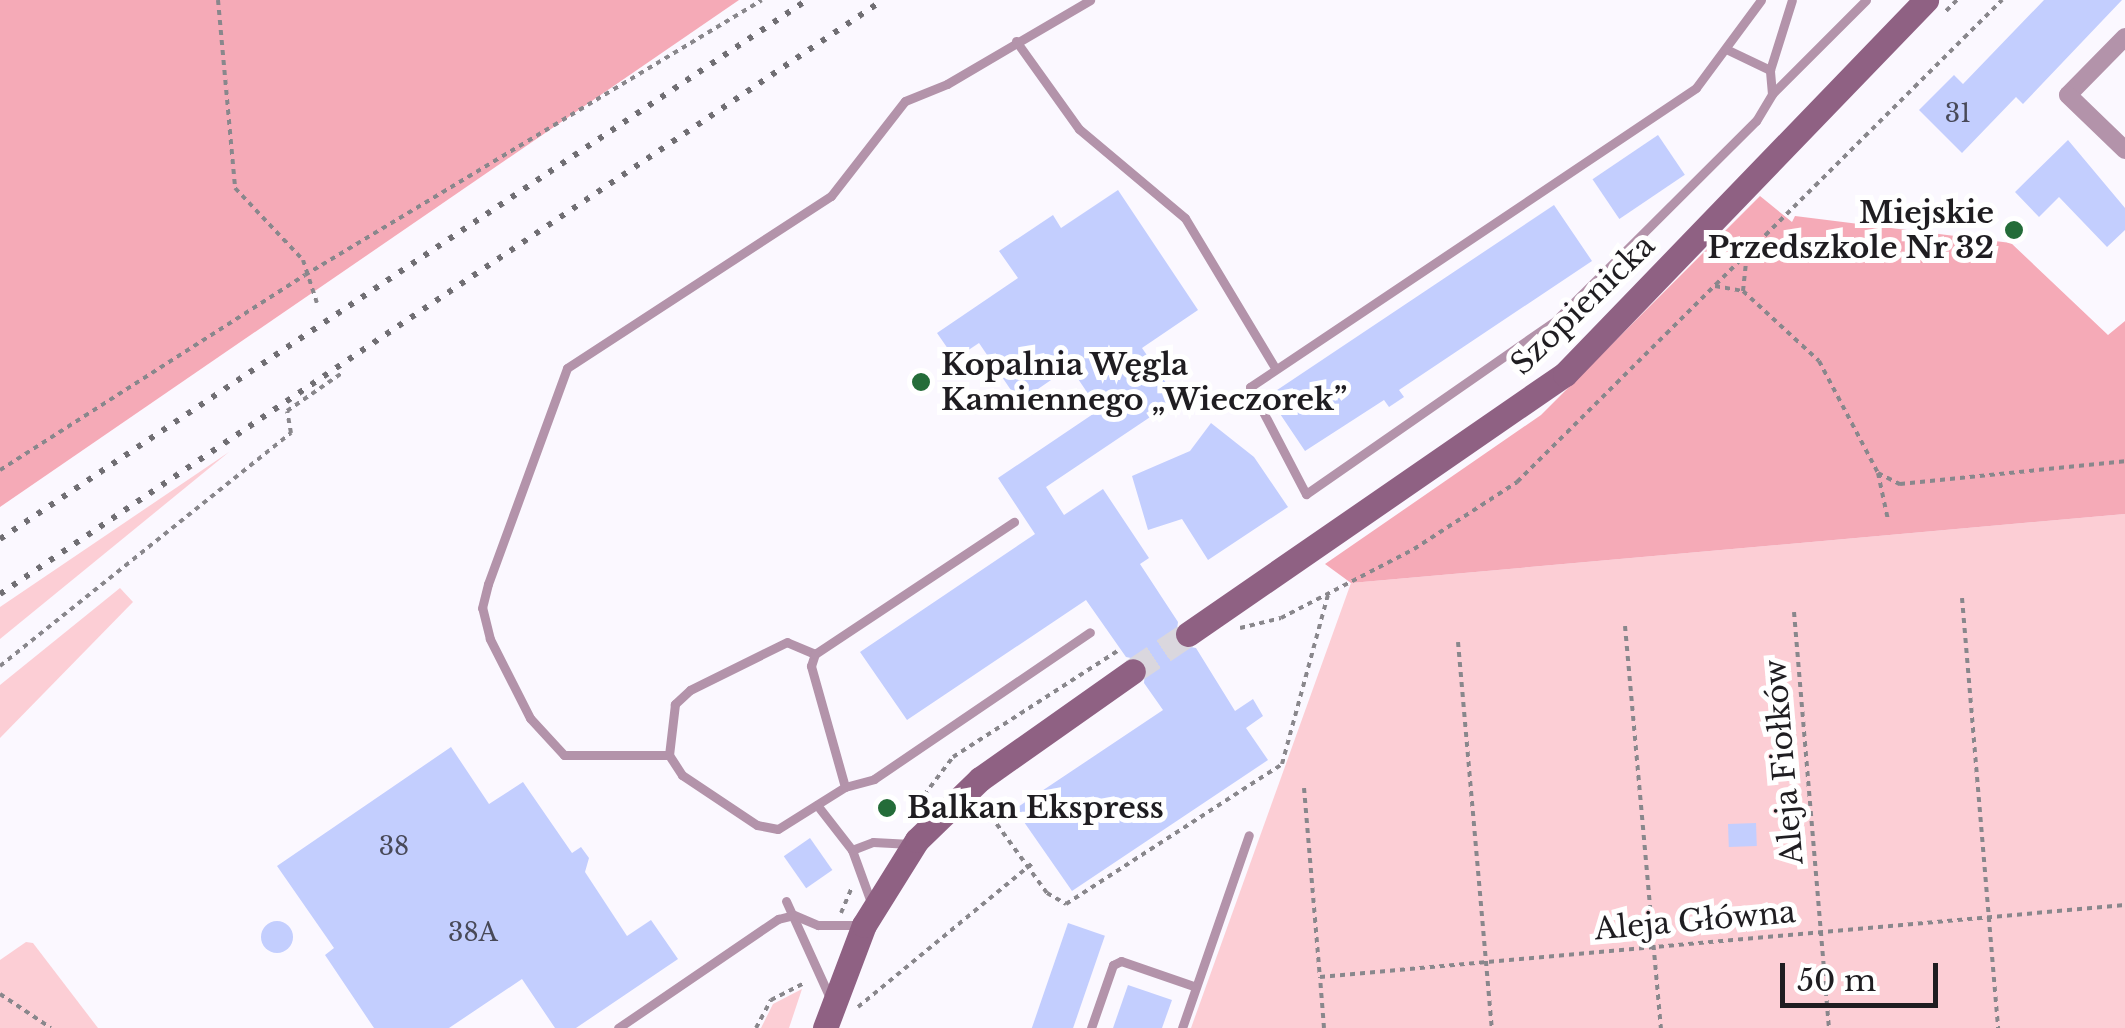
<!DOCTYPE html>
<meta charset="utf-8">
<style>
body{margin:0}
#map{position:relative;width:2125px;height:1028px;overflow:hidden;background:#fbf8ff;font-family:"Libre Baskerville",serif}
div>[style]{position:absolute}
.green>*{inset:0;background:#fcced5}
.forest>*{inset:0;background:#f5aab7}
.building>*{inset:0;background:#c3cefe;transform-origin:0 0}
.round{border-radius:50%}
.secondary-tunnel>*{height:25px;margin-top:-12.5px;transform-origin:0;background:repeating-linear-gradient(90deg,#dad7de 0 25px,transparent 0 37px)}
.path>*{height:4px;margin-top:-2px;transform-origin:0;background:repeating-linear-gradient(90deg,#89878c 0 5px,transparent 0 10px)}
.lane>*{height:9px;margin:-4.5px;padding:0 4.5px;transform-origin:4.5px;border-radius:4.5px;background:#b393aa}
.street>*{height:18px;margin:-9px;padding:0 9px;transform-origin:9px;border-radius:9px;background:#b393aa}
.secondary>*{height:25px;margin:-12.5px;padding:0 12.5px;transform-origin:12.5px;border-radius:12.5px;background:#8f6183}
.rail>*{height:6px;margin-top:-3px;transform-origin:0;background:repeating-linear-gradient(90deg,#706e73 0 5px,transparent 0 15px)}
.dots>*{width:28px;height:28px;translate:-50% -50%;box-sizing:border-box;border:5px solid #fff;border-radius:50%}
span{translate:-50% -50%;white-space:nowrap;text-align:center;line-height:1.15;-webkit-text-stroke:10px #fff;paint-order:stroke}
.number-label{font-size:25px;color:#484958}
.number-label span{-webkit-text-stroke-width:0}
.poi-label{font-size:30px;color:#1f1d21;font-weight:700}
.right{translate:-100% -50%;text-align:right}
.left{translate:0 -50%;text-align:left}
.street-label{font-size:30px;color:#1f1d21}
.scale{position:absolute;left:1780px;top:963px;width:158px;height:45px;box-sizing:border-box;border:5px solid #1f1d21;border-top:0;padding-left:12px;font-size:30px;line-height:35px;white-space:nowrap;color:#1f1d21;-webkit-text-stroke:8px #fff;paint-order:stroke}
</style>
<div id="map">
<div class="green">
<div style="clip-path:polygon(229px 452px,0 639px,0 607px)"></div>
<div style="clip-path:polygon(2125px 514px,2125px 1028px,1191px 1028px,1351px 583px)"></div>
<div style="clip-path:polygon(120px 588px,133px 602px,0 738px,0 685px)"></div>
<div style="clip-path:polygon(26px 942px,33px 943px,98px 1028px,0 1028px,0 960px)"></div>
<div style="clip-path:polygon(802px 989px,789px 1028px,761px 1028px,773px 1004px)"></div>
</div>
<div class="forest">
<div style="clip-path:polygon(0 0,739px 0,0 507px)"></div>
<div style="clip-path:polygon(1760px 196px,1792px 222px,1795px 216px,2011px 243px,2108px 335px,2125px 321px,2125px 514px,1351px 583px,1325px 564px,1541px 415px)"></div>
</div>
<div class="building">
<div style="clip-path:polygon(2044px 0,2122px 0,2023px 104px,2016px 97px,1962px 153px,1919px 110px,1954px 75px,1963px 84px)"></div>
<div style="left:1658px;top:135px;width:48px;height:79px;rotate:56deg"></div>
<div style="clip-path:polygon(2068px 140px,2125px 208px,2125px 230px,2107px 247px,2059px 197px,2039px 217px,2015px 192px)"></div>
<div style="clip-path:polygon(1118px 190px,1198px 310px,1142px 348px,1177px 399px,1046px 487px,1064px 515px,1103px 489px,1149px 558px,1140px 564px,1178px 622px,1175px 644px,1196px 648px,1235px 711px,1253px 699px,1263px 716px,1246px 728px,1268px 760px,1072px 891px,1015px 809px,1163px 710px,1144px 683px,1146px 661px,1126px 657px,1086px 600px,907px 720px,860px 652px,1035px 534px,998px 478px,1099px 410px,1070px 367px,1019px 402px,979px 343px,955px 359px,937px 333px,1018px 278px,999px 251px,1053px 215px,1061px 228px)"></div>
<div style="clip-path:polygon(1554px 205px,1592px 261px,1399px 390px,1404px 397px,1389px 407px,1384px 400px,1305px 451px,1268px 396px)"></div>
<div style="clip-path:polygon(1211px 423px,1254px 457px,1288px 507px,1208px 560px,1182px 519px,1148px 530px,1132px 476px,1190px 451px)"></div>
<div style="clip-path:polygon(451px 747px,489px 804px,523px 782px,572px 853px,581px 847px,589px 858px,585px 872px,627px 936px,651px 920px,678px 959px,576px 1028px,555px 1028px,522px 979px,449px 1028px,374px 1028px,325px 955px,334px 948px,277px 866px)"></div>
<div style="left:1756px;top:823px;width:23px;height:28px;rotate:88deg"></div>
<div style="left:810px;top:838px;width:39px;height:32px;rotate:55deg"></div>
<div class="round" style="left:261px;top:921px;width:32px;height:32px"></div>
<div style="left:1068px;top:923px;width:39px;height:112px;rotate:19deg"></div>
<div style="clip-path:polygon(1128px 985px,1172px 1000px,1162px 1028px,1113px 1028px)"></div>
</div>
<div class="secondary-tunnel">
<div style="left:1133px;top:671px;width:66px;rotate:-33.9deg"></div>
</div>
<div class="path">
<div style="left:218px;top:0;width:189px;rotate:84.8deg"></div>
<div style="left:235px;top:188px;width:99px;rotate:46.6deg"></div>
<div style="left:303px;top:260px;width:45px;rotate:72deg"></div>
<div style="left:1946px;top:11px;width:16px;rotate:-45deg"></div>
<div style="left:1715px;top:286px;width:28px;rotate:10deg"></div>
<div style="left:1743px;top:291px;width:103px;rotate:42.6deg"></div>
<div style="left:1819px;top:361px;width:127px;rotate:62.2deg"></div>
<div style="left:1878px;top:473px;width:48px;rotate:78deg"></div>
<div style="left:1743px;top:291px;width:38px;rotate:-84deg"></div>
<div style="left:0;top:470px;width:362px;rotate:-32.6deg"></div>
<div style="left:305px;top:275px;width:533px;rotate:-31.04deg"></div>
<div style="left:1878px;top:473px;width:25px;rotate:27deg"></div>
<div style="left:1900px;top:484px;width:226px;rotate:-5.8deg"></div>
<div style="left:1962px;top:598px;width:432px;rotate:85.2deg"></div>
<div style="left:1794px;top:612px;width:417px;rotate:85.2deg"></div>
<div style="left:1625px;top:626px;width:404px;rotate:84.9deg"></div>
<div style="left:1240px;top:628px;width:42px;rotate:-13.7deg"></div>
<div style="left:1281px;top:618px;width:150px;rotate:-27.4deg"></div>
<div style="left:1414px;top:549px;width:123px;rotate:-33deg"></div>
<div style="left:1517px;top:482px;width:684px;rotate:-44.82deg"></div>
<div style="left:1458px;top:642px;width:387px;rotate:85deg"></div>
<div style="left:0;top:666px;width:373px;rotate:-38.7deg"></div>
<div style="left:291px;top:433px;width:22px;rotate:-100deg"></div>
<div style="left:287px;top:411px;width:67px;rotate:-34.6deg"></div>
<div style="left:1304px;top:788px;width:190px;rotate:85.2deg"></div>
<div style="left:985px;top:808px;width:105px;rotate:53.9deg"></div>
<div style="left:1047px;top:893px;width:22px;rotate:30deg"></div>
<div style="left:1066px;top:904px;width:257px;rotate:-32.9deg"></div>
<div style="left:1282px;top:764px;width:179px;rotate:-74.8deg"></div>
<div style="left:912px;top:811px;width:68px;rotate:-52.8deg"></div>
<div style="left:953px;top:757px;width:197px;rotate:-32.8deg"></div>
<div style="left:841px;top:913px;width:26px;rotate:-67deg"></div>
<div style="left:0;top:994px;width:61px;rotate:33.7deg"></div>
<div style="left:858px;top:1007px;width:229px;rotate:-39.5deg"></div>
<div style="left:756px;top:1028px;width:32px;rotate:-62deg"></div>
<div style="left:771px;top:1000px;width:38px;rotate:-27deg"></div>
<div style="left:1324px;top:1028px;width:51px;rotate:-94.5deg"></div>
<div style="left:1320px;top:977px;width:808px;rotate:-5.11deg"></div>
</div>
<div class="lane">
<div style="left:1761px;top:0;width:109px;rotate:126.5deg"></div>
<div style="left:1696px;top:88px;width:537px;rotate:146.16deg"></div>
<div style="left:1250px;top:387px;width:121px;rotate:62.4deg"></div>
<div style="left:1306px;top:494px;width:303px;rotate:-34.8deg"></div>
<div style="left:1555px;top:321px;width:284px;rotate:-44.9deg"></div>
<div style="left:1756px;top:121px;width:31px;rotate:-59deg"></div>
<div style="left:1772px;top:94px;width:24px;rotate:-95deg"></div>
<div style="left:1770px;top:70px;width:73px;rotate:-72.6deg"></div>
<div style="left:1016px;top:41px;width:108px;rotate:54.4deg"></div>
<div style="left:1079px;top:129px;width:138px;rotate:40deg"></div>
<div style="left:1185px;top:218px;width:175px;rotate:59deg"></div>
<div style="left:1726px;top:49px;width:49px;rotate:25.5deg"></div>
<div style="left:1772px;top:94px;width:133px;rotate:-45deg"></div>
<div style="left:815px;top:654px;width:30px;rotate:-157deg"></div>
<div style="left:787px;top:642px;width:108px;rotate:153.7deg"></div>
<div style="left:690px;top:690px;width:21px;rotate:137deg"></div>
<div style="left:675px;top:704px;width:51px;rotate:96.7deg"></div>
<div style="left:669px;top:755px;width:24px;rotate:57deg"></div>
<div style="left:682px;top:775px;width:90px;rotate:33.7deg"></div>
<div style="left:757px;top:825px;width:21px;rotate:11deg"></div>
<div style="left:778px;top:829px;width:79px;rotate:-32.1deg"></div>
<div style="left:845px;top:787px;width:126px;rotate:-105.7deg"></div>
<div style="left:811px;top:666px;width:13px;rotate:-72deg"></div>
<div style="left:815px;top:654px;width:239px;rotate:-33.6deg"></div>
<div style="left:669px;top:755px;width:105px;rotate:180deg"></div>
<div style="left:564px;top:755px;width:50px;rotate:-132.6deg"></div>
<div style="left:530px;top:718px;width:89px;rotate:-116.9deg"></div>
<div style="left:490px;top:639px;width:32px;rotate:-104deg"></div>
<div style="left:482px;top:608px;width:25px;rotate:-76deg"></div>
<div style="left:488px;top:584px;width:230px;rotate:-69.9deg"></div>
<div style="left:567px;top:368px;width:315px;rotate:-33.1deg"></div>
<div style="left:831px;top:196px;width:120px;rotate:-52.1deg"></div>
<div style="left:905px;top:101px;width:45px;rotate:-22deg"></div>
<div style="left:947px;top:84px;width:166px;rotate:-30.4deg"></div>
<div style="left:845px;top:787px;width:30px;rotate:-15deg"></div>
<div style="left:874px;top:779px;width:261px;rotate:-34.2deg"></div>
<div style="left:817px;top:805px;width:57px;rotate:52.1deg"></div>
<div style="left:852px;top:850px;width:59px;rotate:70deg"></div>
<div style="left:852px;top:850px;width:22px;rotate:-21deg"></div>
<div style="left:873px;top:842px;width:38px;rotate:3deg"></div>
<div style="left:786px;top:901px;width:107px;rotate:65.6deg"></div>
<div style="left:618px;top:1028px;width:194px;rotate:-34.3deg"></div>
<div style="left:778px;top:919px;width:16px;rotate:-14deg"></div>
<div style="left:794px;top:915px;width:26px;rotate:23deg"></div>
<div style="left:818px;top:925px;width:40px"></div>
<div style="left:1091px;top:1028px;width:67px;rotate:-70.8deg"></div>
<div style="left:1113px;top:965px;width:9px;rotate:-27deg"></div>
<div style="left:1121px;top:961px;width:79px;rotate:19.1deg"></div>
<div style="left:1182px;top:1028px;width:204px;rotate:-70.9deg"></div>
</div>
<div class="street">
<div style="left:2125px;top:37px;width:81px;rotate:134.5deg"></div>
<div style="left:2068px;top:95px;width:79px;rotate:44deg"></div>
</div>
<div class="secondary">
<div style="left:1188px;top:634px;width:458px;rotate:-34.6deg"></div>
<div style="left:1565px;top:374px;width:520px;rotate:-46.01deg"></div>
<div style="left:825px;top:1028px;width:110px;rotate:-69.3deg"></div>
<div style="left:864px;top:925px;width:100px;rotate:-58.1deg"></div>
<div style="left:917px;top:840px;width:88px;rotate:-44.1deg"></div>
<div style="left:980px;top:779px;width:187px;rotate:-35.2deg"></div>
</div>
<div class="rail">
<div style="left:0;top:539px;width:970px;rotate:-33.74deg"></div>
<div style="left:0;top:594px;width:1064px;rotate:-33.93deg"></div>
</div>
<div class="dots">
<div style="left:2014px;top:230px;background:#246c39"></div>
<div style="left:921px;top:382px;background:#246c39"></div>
<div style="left:887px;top:808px;background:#246c39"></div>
</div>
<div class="number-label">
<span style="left:1958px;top:114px">31</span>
<span style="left:394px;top:847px">38</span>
<span style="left:473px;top:933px">38A</span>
</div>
<div class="poi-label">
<span class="right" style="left:1994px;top:230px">Miejskie<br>Przedszkole Nr 32</span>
<span class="left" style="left:941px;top:382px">Kopalnia Węgla<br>Kamiennego „Wieczorek”</span>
<span class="left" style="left:907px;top:808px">Balkan Ekspress</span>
</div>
<div class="street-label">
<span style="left:1583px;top:305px;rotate:-44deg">Szopienicka</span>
<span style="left:1784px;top:762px;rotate:-95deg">Aleja Fiołków</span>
<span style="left:1695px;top:921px;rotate:-5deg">Aleja Główna</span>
</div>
<div class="scale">50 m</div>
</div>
